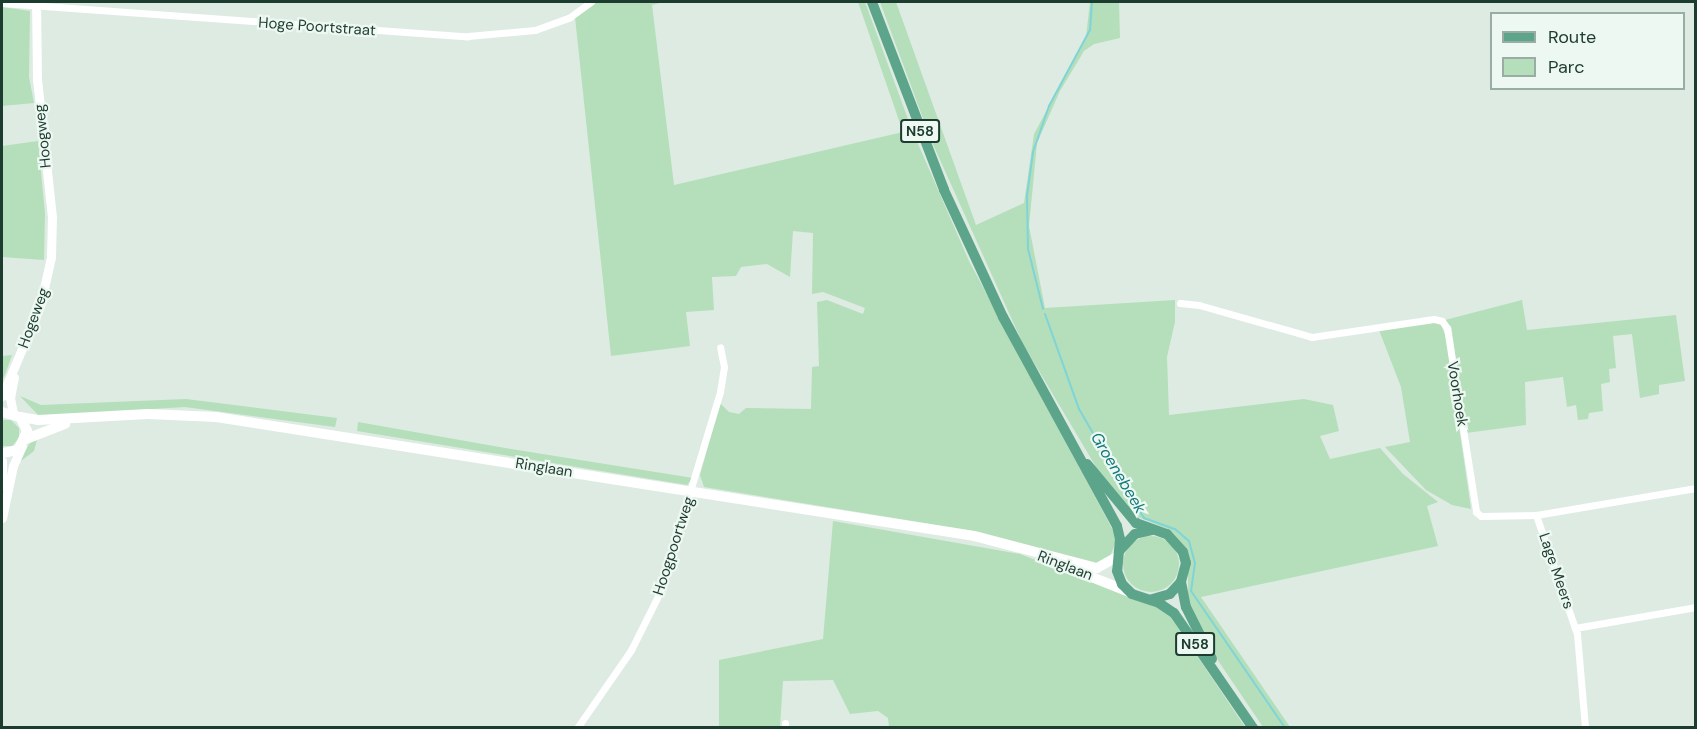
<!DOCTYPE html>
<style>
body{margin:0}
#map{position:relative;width:1697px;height:729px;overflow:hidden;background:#ddebe3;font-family:"DM Sans",sans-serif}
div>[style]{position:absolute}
.green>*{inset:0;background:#b4dfba}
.round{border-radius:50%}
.stream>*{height:2px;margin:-1px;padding:0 1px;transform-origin:1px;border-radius:1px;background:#7fd4d7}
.minor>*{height:7px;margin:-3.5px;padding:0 3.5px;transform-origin:3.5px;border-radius:3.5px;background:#fff}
.tertiary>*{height:9px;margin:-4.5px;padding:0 4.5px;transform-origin:4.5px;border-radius:4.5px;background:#fff}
.secondary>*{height:10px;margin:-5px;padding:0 5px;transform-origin:5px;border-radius:5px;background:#fff}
.primary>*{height:10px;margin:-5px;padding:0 5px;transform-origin:5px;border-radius:5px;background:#5da58a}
span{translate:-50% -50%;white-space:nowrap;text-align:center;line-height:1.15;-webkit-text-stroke:4.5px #eef8f2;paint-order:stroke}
.shield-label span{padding:2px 4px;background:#eef8f2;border:2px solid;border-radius:4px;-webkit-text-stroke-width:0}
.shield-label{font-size:14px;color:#1d3c30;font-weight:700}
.street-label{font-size:15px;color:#1d3c30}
.water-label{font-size:16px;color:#12797d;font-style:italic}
.frame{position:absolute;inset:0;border:3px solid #1d3c30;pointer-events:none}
.legend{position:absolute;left:1490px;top:12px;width:195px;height:78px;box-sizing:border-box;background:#eef8f2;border:2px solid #9aada4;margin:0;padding:8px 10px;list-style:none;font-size:18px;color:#1d3c30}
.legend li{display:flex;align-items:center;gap:12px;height:30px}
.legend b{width:30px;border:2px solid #9aada4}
</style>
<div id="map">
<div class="green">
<div style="clip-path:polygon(596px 2px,664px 2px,652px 5px,674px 185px,903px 132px,858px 2px,865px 2px,912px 130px,969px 261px,1117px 538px,1110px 557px,1102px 563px,1092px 563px,980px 532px,704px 487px,700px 475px,720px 403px,729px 412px,739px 414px,746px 408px,811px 409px,812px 367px,819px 366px,817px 302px,827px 300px,863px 314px,865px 308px,823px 292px,812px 294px,813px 233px,793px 231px,790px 277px,767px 264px,741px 267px,736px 276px,712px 277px,714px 310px,686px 312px,690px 346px,611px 356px,575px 17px)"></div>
<div style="clip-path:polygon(880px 2px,896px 2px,976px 225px,1024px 203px,1034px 134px,1086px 37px,1090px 2px,1119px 2px,1120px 38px,1094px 44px,1084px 51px,1060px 91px,1037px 143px,1029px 226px,1045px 308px,1175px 300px,1175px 322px,1167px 357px,1169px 415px,1304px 399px,1333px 405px,1339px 431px,1320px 436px,1330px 459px,1380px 448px,1403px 474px,1438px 502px,1427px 506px,1438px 546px,1201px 597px,1290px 727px,1263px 727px,1219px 662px,1188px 602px,1188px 550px,1170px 530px,1138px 517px,1102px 477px,1023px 344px,931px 140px)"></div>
<div style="clip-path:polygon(2px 7px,30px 11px,29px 77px,34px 103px,2px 106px)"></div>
<div style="clip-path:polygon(38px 141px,45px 214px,44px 260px,2px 257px,2px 146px)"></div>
<div style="clip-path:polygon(1522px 300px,1527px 330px,1676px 315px,1685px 381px,1659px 385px,1659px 394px,1640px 398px,1632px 334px,1613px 336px,1616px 368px,1609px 369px,1610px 382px,1601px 384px,1603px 411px,1589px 413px,1588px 419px,1578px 420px,1576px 405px,1567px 407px,1563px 377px,1525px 382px,1526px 425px,1466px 433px,1452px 331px,1445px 320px)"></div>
<div style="clip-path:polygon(1432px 321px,1441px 325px,1446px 337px,1471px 509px,1452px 505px,1426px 490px,1385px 447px,1410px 442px,1401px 387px,1379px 330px)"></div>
<div style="clip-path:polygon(12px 355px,6px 372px,2px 381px,2px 356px)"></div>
<div style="clip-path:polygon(20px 396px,41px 405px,186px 399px,337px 418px,335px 427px,185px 407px,39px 416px)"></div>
<div style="clip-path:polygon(2px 420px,11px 420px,19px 428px,19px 438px,12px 446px,2px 446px)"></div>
<div style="clip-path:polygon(358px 422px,505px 448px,693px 478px,687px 485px,357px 431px)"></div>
<div style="clip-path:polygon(38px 436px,34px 451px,17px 464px,30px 443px)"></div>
<div style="clip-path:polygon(833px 521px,1020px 554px,1152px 605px,1169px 614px,1245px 727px,889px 727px,888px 718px,878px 711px,850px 714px,833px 680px,783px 681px,780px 727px,719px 728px,719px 660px,823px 639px)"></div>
<div class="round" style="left:1123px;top:536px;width:56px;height:56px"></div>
</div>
<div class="stream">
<div style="left:1043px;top:309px;width:62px;rotate:-104deg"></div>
<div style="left:1028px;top:249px;width:53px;rotate:-91.1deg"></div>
<div style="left:1027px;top:196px;width:44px;rotate:-82.2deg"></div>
<div style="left:1033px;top:152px;width:49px;rotate:-70.8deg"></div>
<div style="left:1049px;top:106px;width:86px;rotate:-61.7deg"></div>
<div style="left:1090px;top:30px;width:28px;rotate:-86deg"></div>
<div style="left:1045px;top:314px;width:101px;rotate:70.3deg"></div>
<div style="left:1079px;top:409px;width:94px;rotate:59.9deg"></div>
<div style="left:1126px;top:490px;width:33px;rotate:57deg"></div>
<div style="left:1144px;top:518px;width:33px;rotate:20deg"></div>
<div style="left:1175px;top:529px;width:18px;rotate:41deg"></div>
<div style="left:1189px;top:541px;width:23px;rotate:75deg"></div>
<div style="left:1195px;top:563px;width:28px;rotate:98deg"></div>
<div style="left:1191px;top:591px;width:166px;rotate:55.5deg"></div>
</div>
<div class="minor">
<div style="left:2px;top:3px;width:467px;rotate:4.1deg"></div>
<div style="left:468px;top:36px;width:67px;rotate:-5.1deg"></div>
<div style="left:535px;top:30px;width:37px;rotate:-20deg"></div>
<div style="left:570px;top:17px;width:26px;rotate:-36deg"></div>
<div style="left:1180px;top:303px;width:19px;rotate:6deg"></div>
<div style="left:1199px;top:305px;width:117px;rotate:15.8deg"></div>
<div style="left:1312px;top:337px;width:123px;rotate:-8.4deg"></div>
<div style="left:1434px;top:319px;width:8px;rotate:14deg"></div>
<div style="left:1442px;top:321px;width:9px;rotate:54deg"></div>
<div style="left:1447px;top:328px;width:186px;rotate:81deg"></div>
<div style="left:1476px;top:512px;width:6px;rotate:39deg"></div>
<div style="left:1481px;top:516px;width:55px;rotate:-1deg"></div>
<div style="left:1536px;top:515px;width:162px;rotate:-9.6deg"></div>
<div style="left:1536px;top:515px;width:126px;rotate:71deg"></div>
<div style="left:1577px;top:634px;width:94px;rotate:85.1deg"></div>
<div style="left:1575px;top:628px;width:123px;rotate:-9.8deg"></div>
<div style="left:577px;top:728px;width:95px;rotate:-55.3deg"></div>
<div style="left:631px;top:650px;width:63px;rotate:-63.4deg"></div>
<div style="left:659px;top:594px;width:211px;rotate:-73.2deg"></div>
<div style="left:720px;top:392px;width:25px;rotate:-81deg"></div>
<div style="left:724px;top:367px;width:20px;rotate:-101deg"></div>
<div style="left:785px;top:728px;width:5px;rotate:-90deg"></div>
</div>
<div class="tertiary">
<div style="left:2px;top:396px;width:98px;rotate:-67.1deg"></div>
<div style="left:40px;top:306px;width:50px;rotate:-77.3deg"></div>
<div style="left:51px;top:257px;width:40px;rotate:-88.6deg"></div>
<div style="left:52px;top:217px;width:138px;rotate:-96.2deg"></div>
<div style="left:37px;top:80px;width:78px;rotate:-90.7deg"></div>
<div style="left:13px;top:413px;width:15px;rotate:-101deg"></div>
<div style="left:10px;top:398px;width:21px;rotate:-79deg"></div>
<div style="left:2px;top:461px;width:25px;rotate:90deg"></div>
<div style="left:2px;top:518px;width:53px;rotate:-78.1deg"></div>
<div style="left:13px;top:466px;width:22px;rotate:-66deg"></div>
</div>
<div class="secondary">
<div style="left:2px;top:412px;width:19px;rotate:16deg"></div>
<div style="left:20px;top:417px;width:16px;rotate:63deg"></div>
<div style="left:27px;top:431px;width:21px;rotate:115deg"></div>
<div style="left:18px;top:450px;width:16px;rotate:169deg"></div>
<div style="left:20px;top:417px;width:18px;rotate:9deg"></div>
<div style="left:38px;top:420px;width:110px;rotate:-3.1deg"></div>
<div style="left:148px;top:414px;width:68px;rotate:2.5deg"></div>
<div style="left:216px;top:417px;width:767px;rotate:8.92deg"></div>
<div style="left:974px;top:536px;width:127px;rotate:14.6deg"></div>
<div style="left:1097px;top:568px;width:23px;rotate:-29deg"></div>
<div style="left:26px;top:439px;width:42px;rotate:-21deg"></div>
<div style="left:1049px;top:560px;width:86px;rotate:21.8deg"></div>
</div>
<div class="primary">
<div style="left:872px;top:2px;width:201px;rotate:69deg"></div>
<div style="left:944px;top:190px;width:140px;rotate:65.1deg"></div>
<div style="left:1003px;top:317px;width:238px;rotate:61.4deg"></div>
<div style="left:1117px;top:526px;width:13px;rotate:77deg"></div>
<div style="left:1120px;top:539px;width:32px;rotate:95deg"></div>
<div style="left:1117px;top:571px;width:14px;rotate:69deg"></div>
<div style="left:1122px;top:584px;width:14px;rotate:45deg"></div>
<div style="left:1132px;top:594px;width:28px;rotate:18deg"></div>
<div style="left:1159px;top:603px;width:18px;rotate:34deg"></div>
<div style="left:1174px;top:613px;width:140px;rotate:55.5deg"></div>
<div style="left:1087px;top:464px;width:77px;rotate:50.3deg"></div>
<div style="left:1136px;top:523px;width:33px;rotate:20deg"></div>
<div style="left:1167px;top:534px;width:24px;rotate:48deg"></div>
<div style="left:1183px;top:552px;width:11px;rotate:75deg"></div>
<div style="left:1186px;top:563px;width:20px;rotate:105deg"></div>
<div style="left:1181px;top:582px;width:16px;rotate:133deg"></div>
<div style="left:1170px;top:594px;width:19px;rotate:164deg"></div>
<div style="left:1120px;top:550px;width:22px;rotate:-47deg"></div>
<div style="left:1135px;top:534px;width:18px;rotate:-13deg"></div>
<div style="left:1181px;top:582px;width:25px;rotate:79deg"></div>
<div style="left:1186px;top:607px;width:58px;rotate:63.4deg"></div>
</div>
<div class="shield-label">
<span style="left:920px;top:131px">N58</span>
<span style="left:1195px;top:644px">N58</span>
</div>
<div class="street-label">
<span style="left:317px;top:27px;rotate:4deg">Hoge Poortstraat</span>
<span style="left:43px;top:136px;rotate:-96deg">Hoogweg</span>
<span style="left:34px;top:318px;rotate:-70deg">Hogeweg</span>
<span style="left:1457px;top:394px;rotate:81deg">Voorhoek</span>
<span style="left:544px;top:468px;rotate:9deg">Ringlaan</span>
<span style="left:674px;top:546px;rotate:-72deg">Hoogpoortweg</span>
<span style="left:1065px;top:566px;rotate:21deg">Ringlaan</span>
<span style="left:1556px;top:571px;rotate:71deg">Lage Meers</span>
</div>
<div class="water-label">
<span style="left:1118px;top:473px;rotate:59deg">Groenebeek</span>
</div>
<div class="frame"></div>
<ul class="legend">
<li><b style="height:8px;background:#5da58a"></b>Route</li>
<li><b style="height:16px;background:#b4dfba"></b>Parc</li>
</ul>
</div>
